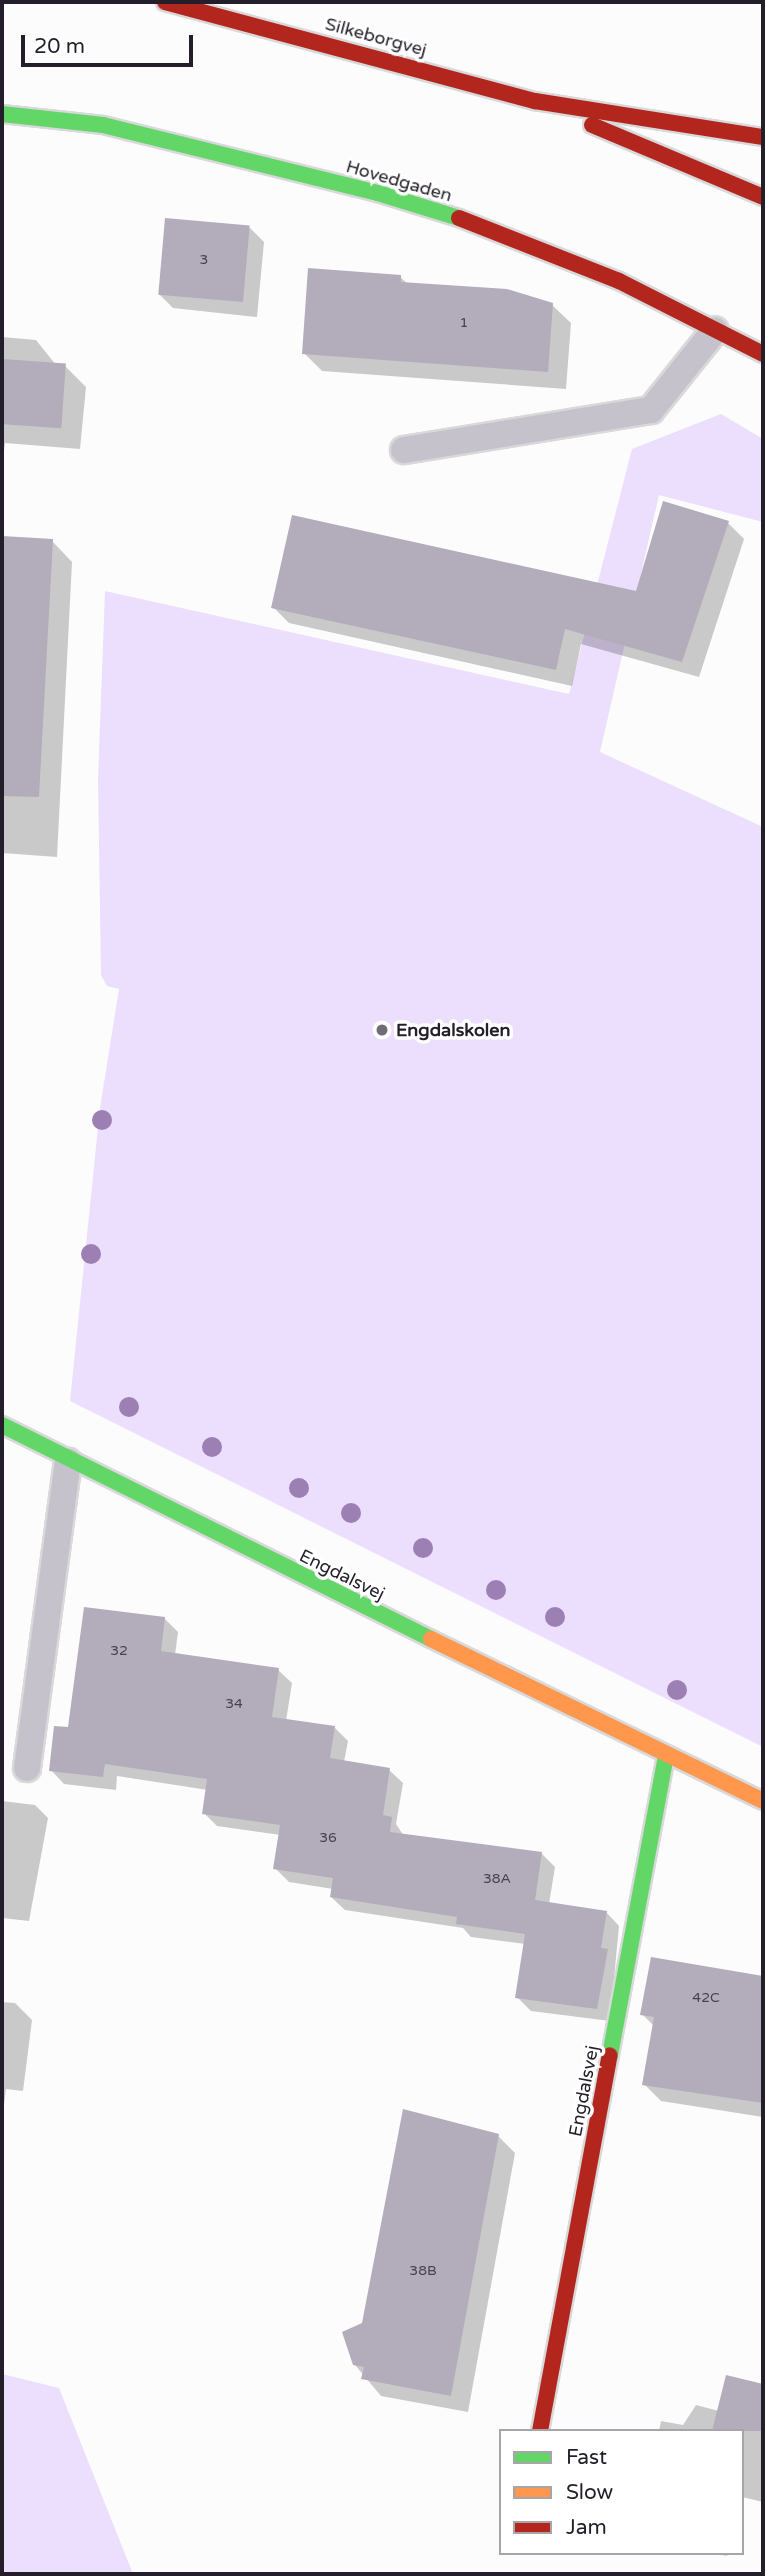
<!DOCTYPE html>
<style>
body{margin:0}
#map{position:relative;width:765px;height:2576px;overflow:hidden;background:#fcfcfc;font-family:"Varela Round",sans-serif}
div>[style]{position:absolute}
.green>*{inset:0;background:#ecdefd}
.shadow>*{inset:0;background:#0003}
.building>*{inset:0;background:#b3acbb;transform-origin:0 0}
.roads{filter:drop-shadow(2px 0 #d9d8da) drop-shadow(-2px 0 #d9d8da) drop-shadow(0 2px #d9d8da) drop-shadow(0 -2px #d9d8da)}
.lane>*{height:26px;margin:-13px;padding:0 13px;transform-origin:13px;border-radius:13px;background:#c6c2cc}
.fast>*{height:16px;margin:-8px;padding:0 8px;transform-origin:8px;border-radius:8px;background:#63d668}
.slow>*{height:16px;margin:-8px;padding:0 8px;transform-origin:8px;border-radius:8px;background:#ff974d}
.jam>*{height:16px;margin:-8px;padding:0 8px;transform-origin:8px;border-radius:8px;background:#b3261e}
.trees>*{width:20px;height:20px;margin:-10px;border-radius:50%;background:#9c80b3}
.dots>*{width:19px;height:19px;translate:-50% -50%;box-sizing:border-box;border:4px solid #fff;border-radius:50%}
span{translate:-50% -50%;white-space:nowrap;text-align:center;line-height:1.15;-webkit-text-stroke:7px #fff;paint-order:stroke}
.number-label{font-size:14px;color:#47424e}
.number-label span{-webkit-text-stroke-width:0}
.street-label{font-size:18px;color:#231e29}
.poi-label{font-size:18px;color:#231e29;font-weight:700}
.left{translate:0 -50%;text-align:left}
.frame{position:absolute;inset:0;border:4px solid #231e29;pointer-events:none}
.legend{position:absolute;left:499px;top:2429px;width:245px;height:126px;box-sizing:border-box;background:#fff;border:2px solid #a7a5a9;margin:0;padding:9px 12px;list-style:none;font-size:21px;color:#231e29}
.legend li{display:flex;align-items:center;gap:14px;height:35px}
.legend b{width:35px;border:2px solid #a7a5a9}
.scale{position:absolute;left:21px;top:35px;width:172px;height:32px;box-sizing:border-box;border:4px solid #231e29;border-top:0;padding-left:9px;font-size:21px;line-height:24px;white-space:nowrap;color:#231e29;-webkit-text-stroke:5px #fff;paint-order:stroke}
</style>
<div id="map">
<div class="green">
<div style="clip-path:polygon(721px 414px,763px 439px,763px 522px,659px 495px,600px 752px,763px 827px,763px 1747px,70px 1401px,100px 1108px,119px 989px,107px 986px,101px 975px,98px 779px,105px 591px,569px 694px,632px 449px)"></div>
<div style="clip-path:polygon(2px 2374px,59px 2388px,133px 2574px,2px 2574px)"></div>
</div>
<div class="shadow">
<div style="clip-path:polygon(250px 228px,264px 242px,257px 317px,173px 308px,159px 294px)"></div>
<div style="clip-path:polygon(400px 277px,408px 284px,552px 305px,571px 323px,566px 389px,322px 371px,304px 353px)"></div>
<div style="clip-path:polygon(2px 337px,36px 340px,56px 365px,65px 366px,86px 387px,80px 449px,5px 443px,2px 466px)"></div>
<div style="clip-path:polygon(728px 523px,744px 539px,699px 677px,581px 644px,572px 686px,289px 623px,273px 607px,637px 593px)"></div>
<div style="clip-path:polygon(2px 538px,52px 541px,72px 562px,57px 857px,2px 853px)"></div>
<div style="clip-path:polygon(164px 1618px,178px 1632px,175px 1655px,278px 1670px,292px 1683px,286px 1721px,335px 1728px,348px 1741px,344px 1762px,389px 1770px,403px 1783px,396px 1824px,404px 1836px,541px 1853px,555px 1867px,549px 1904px,606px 1912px,619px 1926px,610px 2021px,531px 2011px,517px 1997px,525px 1944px,471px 1937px,463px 1928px,345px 1910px,331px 1897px,333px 1889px,289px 1882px,275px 1868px,280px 1835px,217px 1826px,204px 1813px,208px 1790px,117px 1776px,116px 1790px,64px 1784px,51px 1770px,69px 1729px)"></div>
<div style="clip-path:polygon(2px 1801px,35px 1805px,48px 1818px,29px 1921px,2px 1918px)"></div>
<div style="clip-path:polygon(750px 1976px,763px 1989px,763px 2117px,661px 2101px,644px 2084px,654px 2026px,642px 2014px)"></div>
<div style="clip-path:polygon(2px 2002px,15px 2003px,32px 2020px,23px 2091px,6px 2089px,2px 2120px)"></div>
<div style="clip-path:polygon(498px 2136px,515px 2153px,468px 2412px,381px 2396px,355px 2365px)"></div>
<div style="clip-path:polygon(727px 2377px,763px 2386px,763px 2502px,742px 2497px,742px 2431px,659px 2431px,661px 2421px,683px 2425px,696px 2405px,719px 2411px)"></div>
<div style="clip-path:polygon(711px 2553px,728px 2553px,727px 2556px)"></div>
</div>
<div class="building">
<div style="left:165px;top:218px;width:85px;height:77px;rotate:5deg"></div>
<div style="clip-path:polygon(308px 268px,401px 275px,401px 282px,507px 289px,553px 303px,548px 372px,302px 354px)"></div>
<div style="left:2px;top:359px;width:64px;height:65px;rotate:4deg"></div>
<div style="clip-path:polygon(663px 501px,729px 521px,682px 662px,565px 629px,556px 670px,271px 608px,292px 515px,636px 591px)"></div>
<div style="clip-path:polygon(2px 536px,53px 539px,39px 797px,2px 796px)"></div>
<div style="clip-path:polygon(84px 1607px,165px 1617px,161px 1651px,279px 1668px,272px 1717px,335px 1726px,330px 1758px,390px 1768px,383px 1815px,392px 1817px,390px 1832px,542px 1852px,535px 1900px,607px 1911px,601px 1948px,608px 1949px,597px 2009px,515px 1998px,525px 1934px,456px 1924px,457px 1917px,330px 1897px,333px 1878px,273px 1869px,280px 1825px,202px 1814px,207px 1779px,105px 1764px,103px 1777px,49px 1771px,54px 1726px,68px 1727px)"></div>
<div style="clip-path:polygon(651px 1957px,763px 1976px,763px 2103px,642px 2085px,654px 2017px,640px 2015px)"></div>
<div style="clip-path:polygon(403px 2109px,499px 2134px,451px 2396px,361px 2379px,364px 2367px,353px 2365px,342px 2332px,362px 2323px)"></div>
<div style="clip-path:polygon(726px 2375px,763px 2384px,763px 2431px,712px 2431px)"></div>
</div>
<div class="roads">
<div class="lane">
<div style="left:404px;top:450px;width:250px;rotate:-9.2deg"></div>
<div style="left:651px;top:410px;width:102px;rotate:-51.3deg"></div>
<div style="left:27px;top:1768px;width:309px;rotate:-82.4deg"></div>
</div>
<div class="fast">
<div style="left:2px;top:114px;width:102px;rotate:6.2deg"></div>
<div style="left:103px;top:125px;width:283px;rotate:13.9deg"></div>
<div style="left:378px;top:193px;width:85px;rotate:17.2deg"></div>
<div style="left:2px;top:1425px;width:479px;rotate:26.5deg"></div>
<div style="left:610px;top:2055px;width:303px;rotate:-79.4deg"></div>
</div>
<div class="slow">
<div style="left:431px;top:1639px;width:369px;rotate:26deg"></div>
</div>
<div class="jam">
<div style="left:165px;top:2px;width:383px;rotate:15deg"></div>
<div style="left:535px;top:101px;width:231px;rotate:9deg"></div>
<div style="left:592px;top:125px;width:186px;rotate:22.8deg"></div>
<div style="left:459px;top:218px;width:172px;rotate:21.5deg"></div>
<div style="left:619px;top:281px;width:161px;rotate:26.9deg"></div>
<div style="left:540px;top:2431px;width:382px;rotate:-79.5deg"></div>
</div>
</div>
<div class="trees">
<div style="left:102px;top:1120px"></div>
<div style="left:91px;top:1254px"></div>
<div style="left:129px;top:1407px"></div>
<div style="left:212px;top:1447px"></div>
<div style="left:299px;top:1488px"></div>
<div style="left:351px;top:1513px"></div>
<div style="left:423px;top:1548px"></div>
<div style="left:496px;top:1590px"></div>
<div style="left:555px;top:1617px"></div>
<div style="left:677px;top:1690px"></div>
</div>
<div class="dots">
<div style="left:382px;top:1030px;background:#6f6c73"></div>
</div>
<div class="number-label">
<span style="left:204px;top:260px">3</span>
<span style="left:464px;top:323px">1</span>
<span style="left:119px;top:1651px">32</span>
<span style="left:234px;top:1704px">34</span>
<span style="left:328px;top:1838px">36</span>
<span style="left:497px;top:1879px">38A</span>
<span style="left:706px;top:1998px">42C</span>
<span style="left:423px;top:2271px">38B</span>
</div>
<div class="street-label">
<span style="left:376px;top:37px;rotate:15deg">Silkeborgvej</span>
<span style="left:399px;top:181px;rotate:16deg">Hovedgaden</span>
<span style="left:342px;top:1575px;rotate:26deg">Engdalsvej</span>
<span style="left:584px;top:2091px;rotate:-79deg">Engdalsvej</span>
</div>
<div class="poi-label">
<span class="left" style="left:396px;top:1030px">Engdalskolen</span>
</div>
<div class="frame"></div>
<ul class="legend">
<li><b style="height:9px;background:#63d668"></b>Fast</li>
<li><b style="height:9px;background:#ff974d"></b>Slow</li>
<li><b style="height:9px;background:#b3261e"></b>Jam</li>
</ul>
<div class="scale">20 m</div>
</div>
